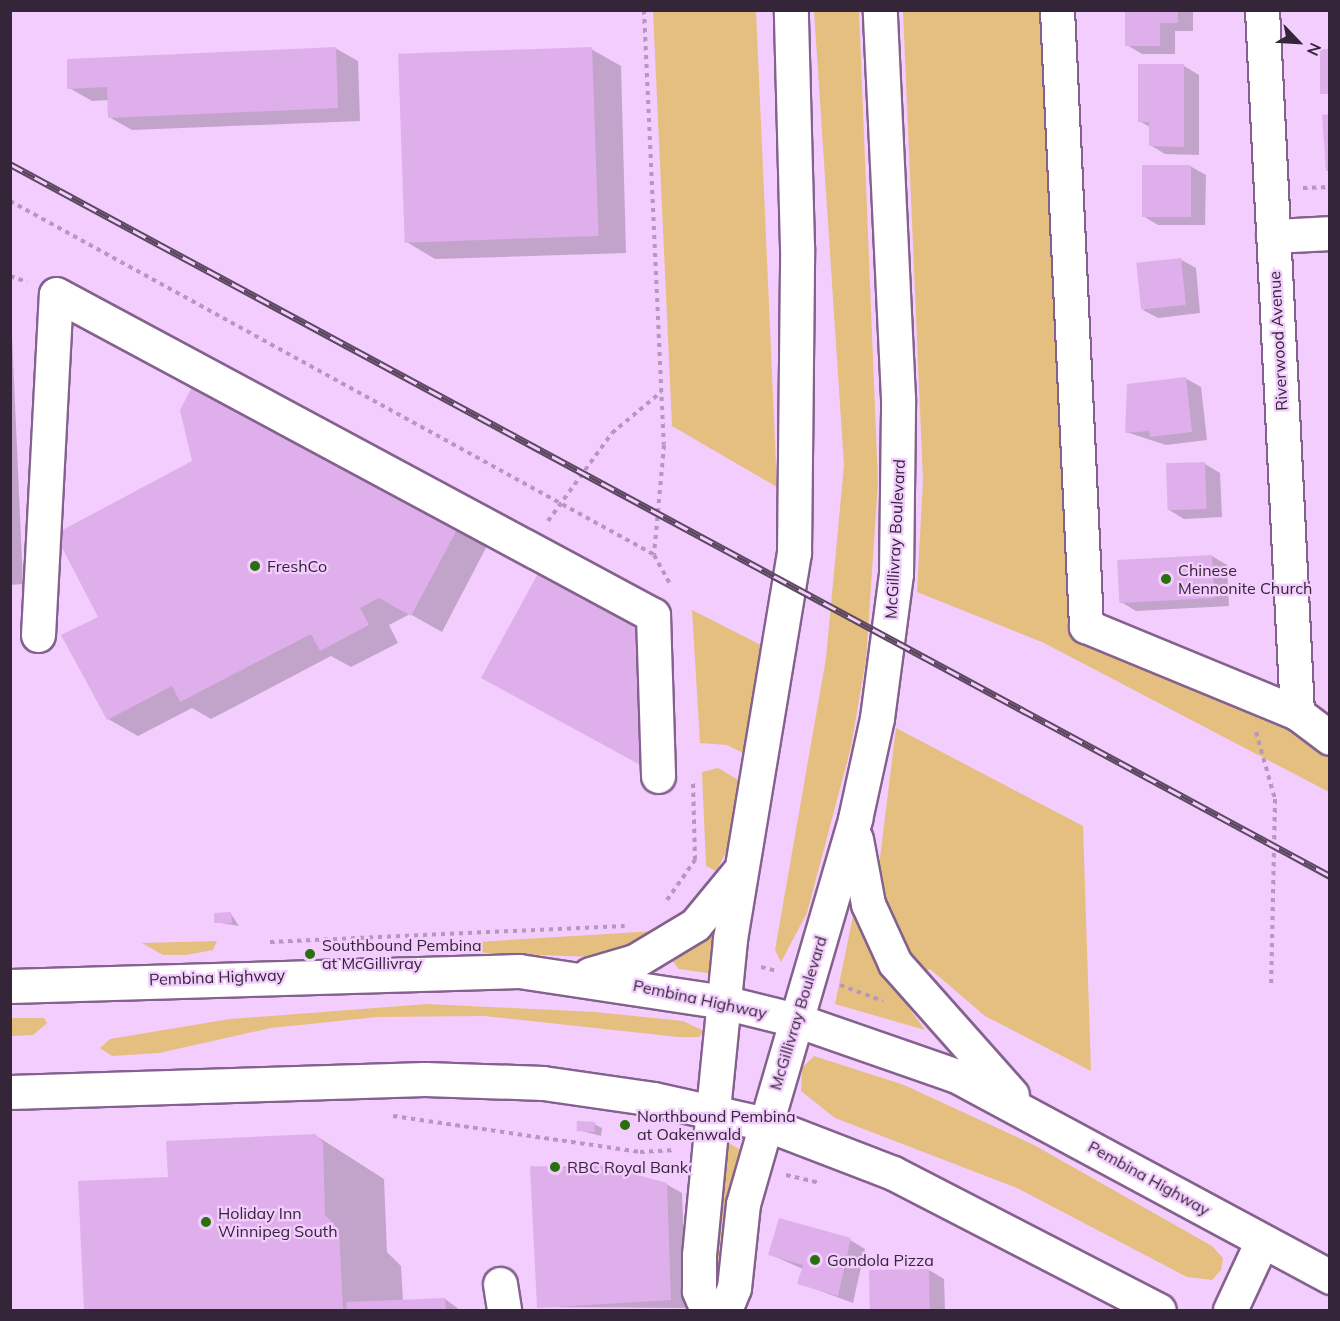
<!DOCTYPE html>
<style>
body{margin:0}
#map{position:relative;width:1340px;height:1321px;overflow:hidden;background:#f3cdfd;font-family:Mulish,sans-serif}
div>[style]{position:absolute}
.green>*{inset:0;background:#e5bf80}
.shadow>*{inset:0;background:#0003}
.building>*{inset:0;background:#dfafeb;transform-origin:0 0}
.path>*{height:4px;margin-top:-2px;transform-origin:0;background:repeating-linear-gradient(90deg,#b697be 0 4.5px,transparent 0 9px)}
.roads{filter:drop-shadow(2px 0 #84628d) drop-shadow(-2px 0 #84628d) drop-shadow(0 2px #84628d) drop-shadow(0 -2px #84628d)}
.minor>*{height:33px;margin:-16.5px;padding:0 16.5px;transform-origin:16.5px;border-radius:16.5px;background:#fff}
.major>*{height:33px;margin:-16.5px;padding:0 16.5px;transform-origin:16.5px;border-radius:16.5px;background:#fff}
.rail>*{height:7px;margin-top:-3.5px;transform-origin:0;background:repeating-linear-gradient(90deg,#f3cdfd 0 14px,#5b4760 0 28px);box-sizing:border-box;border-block:2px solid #5b4760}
.dots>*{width:16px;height:16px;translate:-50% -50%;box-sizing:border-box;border:3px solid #f3cdfd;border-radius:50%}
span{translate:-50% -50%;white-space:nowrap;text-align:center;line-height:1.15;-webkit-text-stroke:4.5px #f3cdfd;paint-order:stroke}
.street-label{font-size:16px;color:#342538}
.poi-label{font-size:16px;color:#342538}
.left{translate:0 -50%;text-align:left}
.frame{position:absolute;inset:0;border:12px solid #342538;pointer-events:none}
.north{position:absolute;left:1268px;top:12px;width:60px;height:60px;-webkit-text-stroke:4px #f3cdfd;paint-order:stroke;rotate:115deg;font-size:16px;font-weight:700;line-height:24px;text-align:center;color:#342538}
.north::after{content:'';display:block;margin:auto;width:21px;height:27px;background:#342538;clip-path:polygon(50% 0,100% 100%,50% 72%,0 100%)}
</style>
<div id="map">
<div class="green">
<div style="clip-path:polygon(653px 11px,756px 11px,777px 487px,672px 426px)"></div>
<div style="clip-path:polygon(814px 11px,859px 11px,878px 483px,866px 659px,851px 747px,807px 913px,781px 962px,775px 950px,826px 658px,844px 465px)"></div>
<div style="clip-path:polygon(903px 11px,1052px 11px,1086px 625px,1329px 738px,1329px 792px,1044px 643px,917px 592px,923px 480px)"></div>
<div style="clip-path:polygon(692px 610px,771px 650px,748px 755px,727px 745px,700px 743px)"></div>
<div style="clip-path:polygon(896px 728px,1083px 826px,1091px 1071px,985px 1016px,930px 969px,921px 973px,906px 952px,883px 900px,879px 866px)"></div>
<div style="clip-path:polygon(718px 768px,742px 782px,737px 832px,716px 871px,706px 866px,702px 772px)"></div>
<div style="clip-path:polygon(854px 911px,883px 972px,925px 1030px,835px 1004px)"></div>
<div style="clip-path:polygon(719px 914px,714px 974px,679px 969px,673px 962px)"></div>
<div style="clip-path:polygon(656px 931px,619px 958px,461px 952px,445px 944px)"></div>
<div style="clip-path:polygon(217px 941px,213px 950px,186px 955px,163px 955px,142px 943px)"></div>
<div style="clip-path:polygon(427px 1004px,595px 1012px,683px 1021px,704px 1031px,699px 1037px,678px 1037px,484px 1016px,377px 1017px,271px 1028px,159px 1053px,112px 1056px,100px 1048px,110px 1039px,230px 1019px)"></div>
<div style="clip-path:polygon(10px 1018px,44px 1018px,47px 1023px,33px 1035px,11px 1036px)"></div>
<div style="clip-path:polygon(814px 1056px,904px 1085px,1034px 1145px,1212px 1246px,1223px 1258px,1221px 1270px,1212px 1280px,1187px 1277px,1017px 1188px,835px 1118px,801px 1091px,802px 1068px)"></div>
<div style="clip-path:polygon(729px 1143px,742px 1151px,722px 1222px,717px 1281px,712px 1279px)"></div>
</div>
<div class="shadow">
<div style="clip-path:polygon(1126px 10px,1193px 10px,1193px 31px,1175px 31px,1175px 54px,1142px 54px,1127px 45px)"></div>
<div style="clip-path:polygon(335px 48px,358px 61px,360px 121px,132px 130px,109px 117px,109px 100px,92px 101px,69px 88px)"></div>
<div style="clip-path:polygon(591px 49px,621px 66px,626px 253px,435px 259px,405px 241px)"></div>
<div style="clip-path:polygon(1184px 66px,1199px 75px,1199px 155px,1165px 154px,1150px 145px,1150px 127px,1139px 121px)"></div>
<div style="clip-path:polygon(1190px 166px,1206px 175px,1205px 225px,1158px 225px,1143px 216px)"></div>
<div style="clip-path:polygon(1180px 259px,1196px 268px,1200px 313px,1158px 318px,1143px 310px)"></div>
<div style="clip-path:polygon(10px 290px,23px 584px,10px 585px)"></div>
<div style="clip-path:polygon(1185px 378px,1201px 387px,1207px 440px,1166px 445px,1126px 432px)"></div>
<div style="clip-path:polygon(193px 387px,488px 544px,442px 632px,410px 614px,389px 625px,398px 643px,351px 667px,331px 656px,211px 719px,192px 708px,138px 736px,108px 719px,100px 617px,194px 461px)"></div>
<div style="clip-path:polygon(1205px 464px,1220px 473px,1222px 517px,1184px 519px,1169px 510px)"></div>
<div style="clip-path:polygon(1212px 556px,1227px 565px,1229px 606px,1136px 611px,1121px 602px)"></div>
<div style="clip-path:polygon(231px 914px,239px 926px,215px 922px)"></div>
<div style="clip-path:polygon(594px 1124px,602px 1128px,601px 1136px,578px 1130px)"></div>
<div style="clip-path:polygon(315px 1135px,384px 1179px,387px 1252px,401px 1266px,403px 1301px,445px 1299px,460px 1310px,85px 1310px,79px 1183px,169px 1179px)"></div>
<div style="clip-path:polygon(560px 1166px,666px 1184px,682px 1193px,686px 1308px,539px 1307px,532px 1167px)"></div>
<div style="clip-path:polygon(850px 1240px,865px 1249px,853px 1303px,799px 1283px,803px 1269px,769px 1254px)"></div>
<div style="clip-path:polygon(929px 1270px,944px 1279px,945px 1310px,871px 1310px,871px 1272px)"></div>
</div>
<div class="building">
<div style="clip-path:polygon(1125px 10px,1178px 10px,1178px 23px,1160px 23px,1160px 46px,1125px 46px)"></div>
<div style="clip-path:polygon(336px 47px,338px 108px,108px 118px,107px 87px,67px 89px,67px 59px)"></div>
<div style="left:592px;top:47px;width:189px;height:194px;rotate:88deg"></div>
<div style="left:1320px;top:49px;width:10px;height:45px"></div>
<div style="clip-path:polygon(1138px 64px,1184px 64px,1184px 147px,1149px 146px,1149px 122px,1138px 122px)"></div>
<div style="clip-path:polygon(1330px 114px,1330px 171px,1326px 171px,1322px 115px)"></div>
<div style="left:1142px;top:165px;width:49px;height:52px"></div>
<div style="left:1181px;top:258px;width:47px;height:45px;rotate:84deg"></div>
<div style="clip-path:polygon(1186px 377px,1192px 432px,1150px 437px,1149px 431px,1125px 433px,1127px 384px)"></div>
<div style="clip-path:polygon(193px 385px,459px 526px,411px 616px,379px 598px,360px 608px,369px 625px,320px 651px,311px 634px,180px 702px,172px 686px,107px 720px,61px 635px,98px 617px,55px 534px,192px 461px,180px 410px)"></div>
<div style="left:1205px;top:462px;width:47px;height:39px;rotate:88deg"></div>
<div style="left:1212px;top:555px;width:43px;height:95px;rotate:87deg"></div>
<div style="clip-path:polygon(541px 568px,638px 621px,644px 767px,481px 678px)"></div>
<div style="clip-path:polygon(231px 912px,232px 923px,214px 923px,214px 913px)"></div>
<div style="left:577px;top:1121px;width:18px;height:10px;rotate:3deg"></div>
<div style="clip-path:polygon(315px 1134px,323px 1142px,325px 1215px,339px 1229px,343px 1310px,84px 1310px,78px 1181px,168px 1177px,166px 1141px)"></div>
<div style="clip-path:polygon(586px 1161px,667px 1183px,671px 1300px,537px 1308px,530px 1166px,580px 1169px)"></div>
<div style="clip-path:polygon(779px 1218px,851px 1238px,838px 1296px,797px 1284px,803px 1265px,768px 1255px)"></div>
<div style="left:929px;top:1269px;width:41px;height:60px;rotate:89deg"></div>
<div style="clip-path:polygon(445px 1298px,446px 1310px,347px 1310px,346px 1302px)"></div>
</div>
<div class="path">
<div style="left:644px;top:10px;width:435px;rotate:87.4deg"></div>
<div style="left:664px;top:445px;width:110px;rotate:95.2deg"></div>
<div style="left:654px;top:555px;width:35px;rotate:61deg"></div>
<div style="left:1303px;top:188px;width:27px;rotate:-2deg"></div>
<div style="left:10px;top:201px;width:734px;rotate:28.77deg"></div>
<div style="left:10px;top:276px;width:18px;rotate:19deg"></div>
<div style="left:548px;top:521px;width:109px;rotate:-54deg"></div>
<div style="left:612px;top:433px;width:64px;rotate:-39.9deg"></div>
<div style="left:1256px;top:732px;width:70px;rotate:74.2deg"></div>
<div style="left:1275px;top:799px;width:188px;rotate:91.2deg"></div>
<div style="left:667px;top:900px;width:49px;rotate:-55deg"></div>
<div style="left:695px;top:860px;width:79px;rotate:-91.5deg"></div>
<div style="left:270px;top:942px;width:355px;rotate:-2.6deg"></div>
<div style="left:761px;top:967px;width:16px;rotate:14deg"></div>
<div style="left:840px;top:985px;width:46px;rotate:20.4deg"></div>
<div style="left:393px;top:1116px;width:250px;rotate:8.3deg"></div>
<div style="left:640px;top:1152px;width:36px;rotate:-3deg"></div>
<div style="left:786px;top:1175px;width:32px;rotate:13deg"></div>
</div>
<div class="roads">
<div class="minor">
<div style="left:1057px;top:10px;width:617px;rotate:87.3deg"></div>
<div style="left:1086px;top:626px;width:228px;rotate:22.4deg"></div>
<div style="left:1297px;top:713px;width:704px;rotate:-92.85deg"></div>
<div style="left:1273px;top:236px;width:57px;rotate:-3deg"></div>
<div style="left:38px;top:635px;width:341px;rotate:-87deg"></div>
<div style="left:56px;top:294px;width:678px;rotate:28.27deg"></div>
<div style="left:653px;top:615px;width:161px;rotate:88.2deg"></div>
<div style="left:1297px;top:713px;width:41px;rotate:37.1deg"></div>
<div style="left:500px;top:1284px;width:26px;rotate:81deg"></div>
<div style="left:707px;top:1310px;width:21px;rotate:-113deg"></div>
<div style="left:699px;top:1291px;width:36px;rotate:-90deg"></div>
<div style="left:699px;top:1255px;width:146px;rotate:-84.5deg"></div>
<div style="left:725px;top:1310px;width:24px;rotate:-68deg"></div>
<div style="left:734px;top:1288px;width:84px;rotate:-83.9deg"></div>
<div style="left:743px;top:1204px;width:83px;rotate:-74deg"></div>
<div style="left:1230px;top:1310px;width:76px;rotate:-65.1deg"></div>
</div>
<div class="major">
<div style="left:856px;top:839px;width:66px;rotate:79.5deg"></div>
<div style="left:868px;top:904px;width:65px;rotate:65.4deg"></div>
<div style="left:895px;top:963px;width:176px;rotate:48.4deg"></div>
<div style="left:590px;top:974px;width:47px;rotate:-16.1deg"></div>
<div style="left:635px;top:961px;width:70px;rotate:-31deg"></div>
<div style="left:695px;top:925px;width:67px;rotate:-50.4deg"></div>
<div style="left:10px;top:986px;width:509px;rotate:-1.69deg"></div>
<div style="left:519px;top:971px;width:206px;rotate:8.6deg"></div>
<div style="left:723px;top:1002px;width:75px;rotate:13.9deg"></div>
<div style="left:796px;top:1020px;width:170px;rotate:19.2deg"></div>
<div style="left:957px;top:1076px;width:424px;rotate:28.3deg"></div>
<div style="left:10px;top:1092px;width:415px;rotate:-1.8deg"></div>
<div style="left:425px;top:1079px;width:118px;rotate:1.9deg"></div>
<div style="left:543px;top:1083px;width:112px;rotate:8.2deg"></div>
<div style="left:654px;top:1099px;width:115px;rotate:12.6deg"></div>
<div style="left:766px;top:1124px;width:136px;rotate:21.1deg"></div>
<div style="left:893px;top:1173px;width:299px;rotate:27.3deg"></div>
<div style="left:713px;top:1110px;width:172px;rotate:-84.3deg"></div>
<div style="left:730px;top:939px;width:391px;rotate:-80.6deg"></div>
<div style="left:794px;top:553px;width:306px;rotate:-89.4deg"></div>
<div style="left:797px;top:247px;width:237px;rotate:-91.5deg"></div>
<div style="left:766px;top:1124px;width:318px;rotate:-73.7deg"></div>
<div style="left:855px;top:819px;width:103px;rotate:-77.7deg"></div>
<div style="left:877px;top:718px;width:145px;rotate:-82.5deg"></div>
<div style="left:896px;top:574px;width:176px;rotate:-89.3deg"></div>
<div style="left:898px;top:398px;width:388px;rotate:-92.7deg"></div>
</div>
</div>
<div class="rail">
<div style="left:10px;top:164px;width:1500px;rotate:28.34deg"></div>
</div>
<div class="dots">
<div style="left:255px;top:566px;background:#296f0e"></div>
<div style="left:1166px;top:579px;background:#296f0e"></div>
<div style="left:310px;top:954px;background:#296f0e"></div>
<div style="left:625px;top:1125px;background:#296f0e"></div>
<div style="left:555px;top:1167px;background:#296f0e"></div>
<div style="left:206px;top:1222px;background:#296f0e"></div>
<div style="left:815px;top:1260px;background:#296f0e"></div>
</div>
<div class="street-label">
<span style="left:1278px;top:341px;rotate:-93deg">Riverwood Avenue</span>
<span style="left:895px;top:539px;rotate:-87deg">McGillivray Boulevard</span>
<span style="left:217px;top:977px;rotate:-2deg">Pembina Highway</span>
<span style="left:700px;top:999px;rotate:12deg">Pembina Highway</span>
<span style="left:798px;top:1013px;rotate:-73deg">McGillivray Boulevard</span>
<span style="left:1149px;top:1178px;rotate:29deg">Pembina Highway</span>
</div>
<div class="poi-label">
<span class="left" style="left:267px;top:566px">FreshCo</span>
<span class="left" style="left:1178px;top:579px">Chinese<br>Mennonite Church</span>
<span class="left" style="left:322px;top:954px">Southbound Pembina<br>at McGillivray</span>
<span class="left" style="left:637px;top:1125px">Northbound Pembina<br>at Oakenwald</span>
<span class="left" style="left:567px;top:1167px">RBC Royal Bank</span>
<span class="left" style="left:218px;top:1222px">Holiday Inn<br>Winnipeg South</span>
<span class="left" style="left:827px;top:1260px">Gondola Pizza</span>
</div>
<div class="frame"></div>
<div class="north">N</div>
</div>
